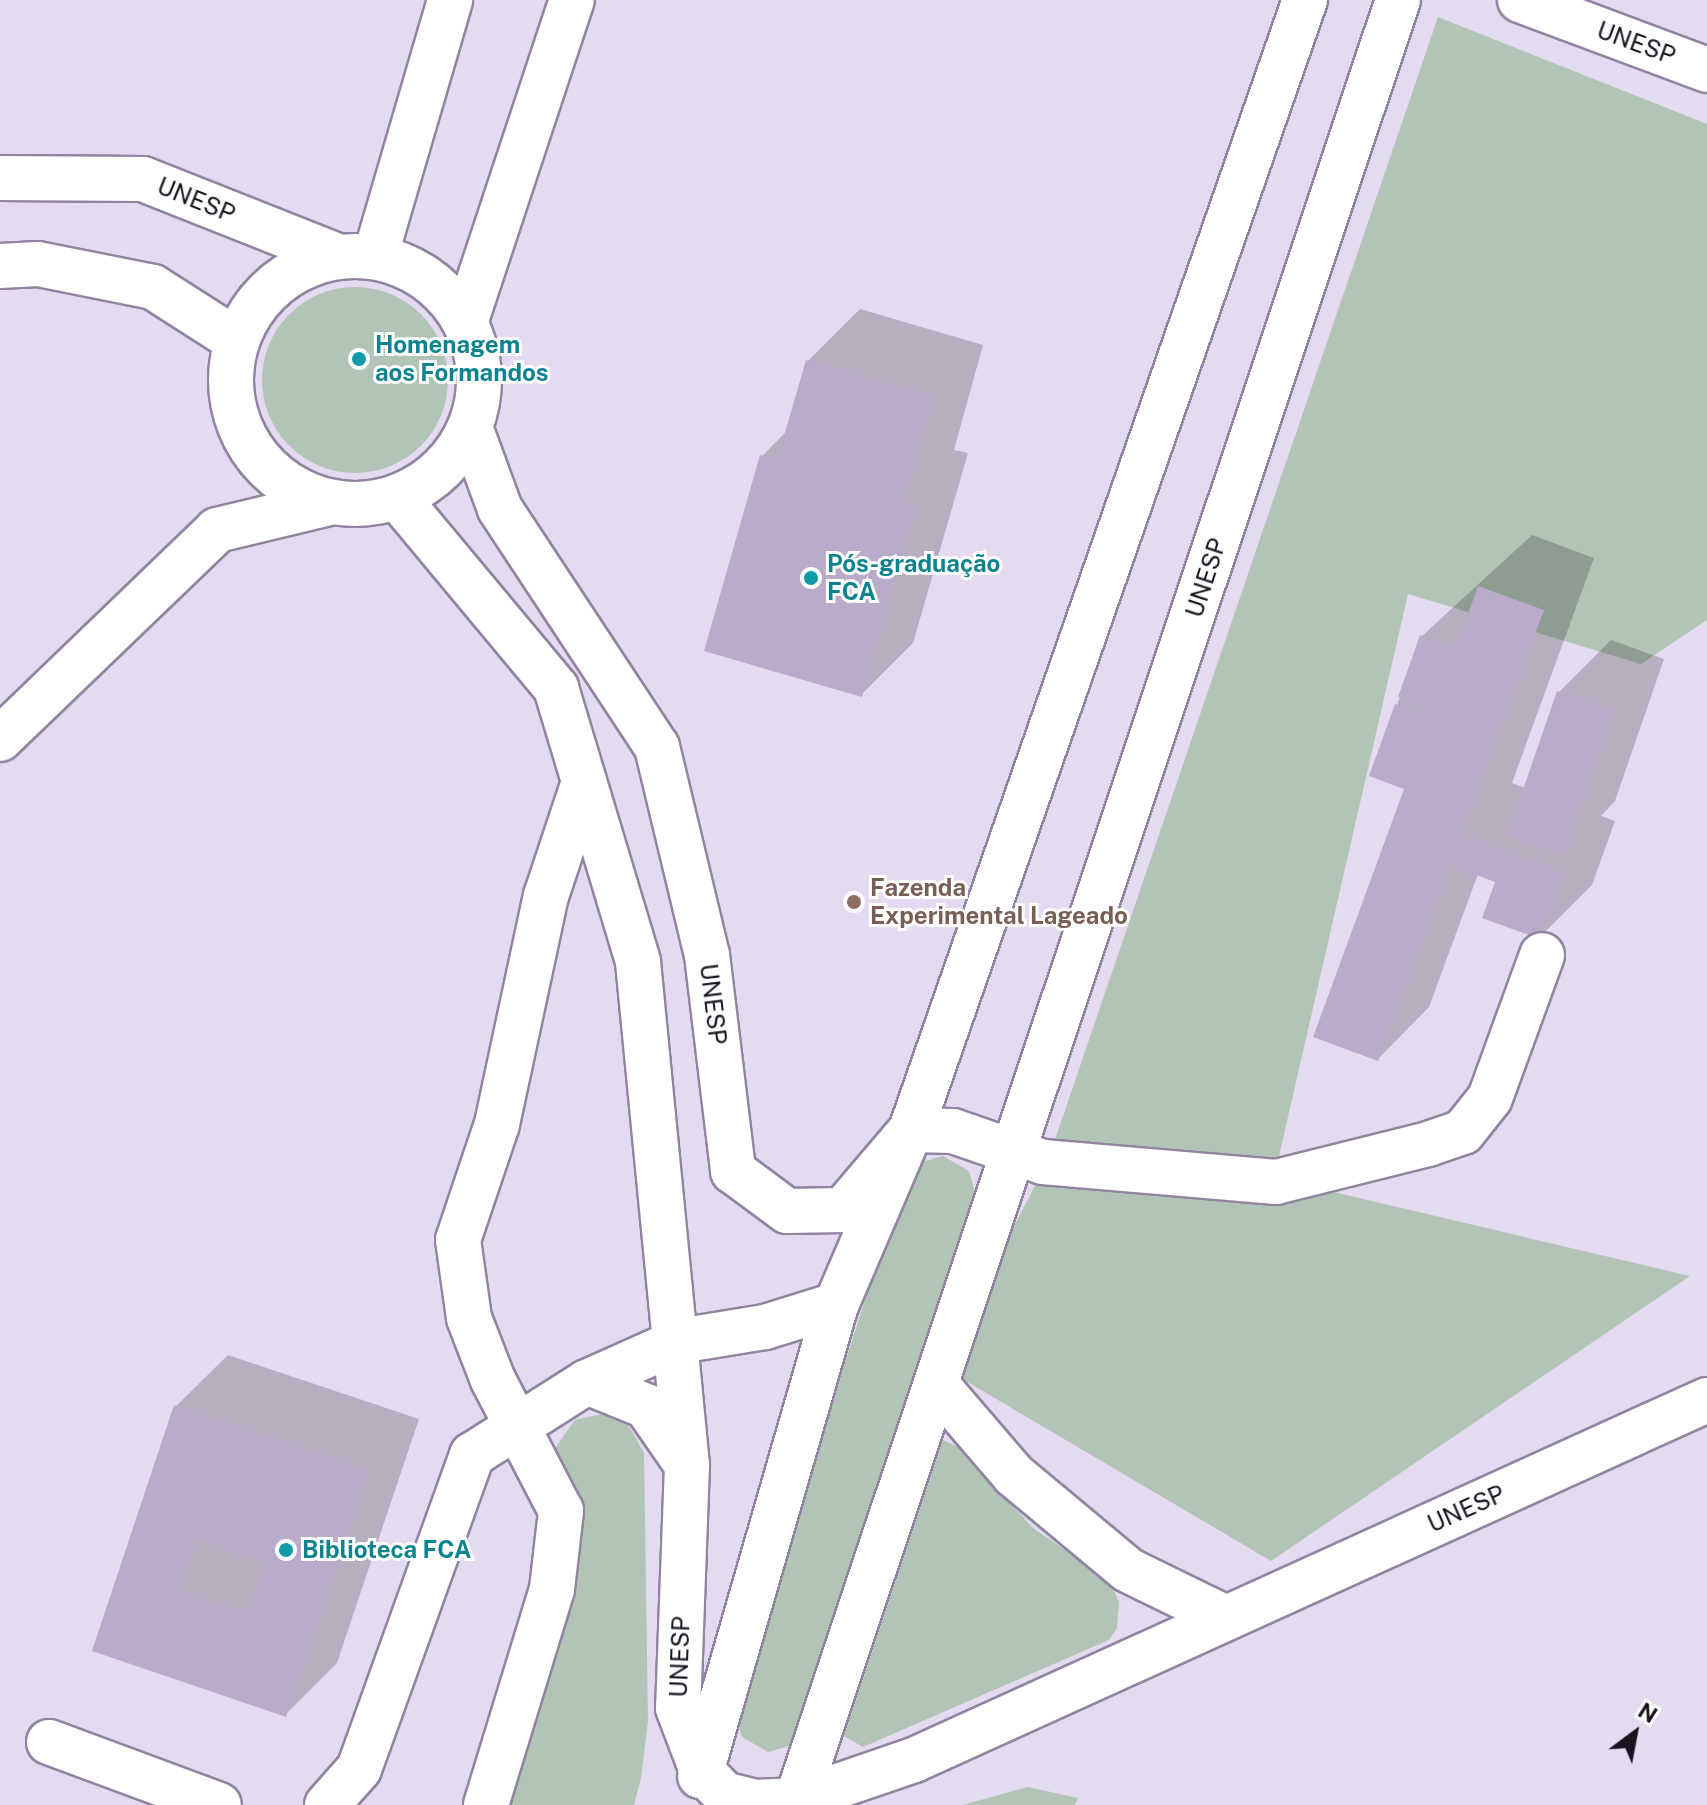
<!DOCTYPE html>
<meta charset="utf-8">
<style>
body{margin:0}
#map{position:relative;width:1707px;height:1805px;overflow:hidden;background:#f5ecff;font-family:"Public Sans",sans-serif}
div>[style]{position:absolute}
.built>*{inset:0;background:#e5dbf1;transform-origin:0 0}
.green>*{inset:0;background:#b2c4b6}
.round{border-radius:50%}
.shadow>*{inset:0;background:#0003}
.building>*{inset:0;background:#baabca;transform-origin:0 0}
.roads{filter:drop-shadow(2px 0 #9284a0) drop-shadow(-2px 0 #9284a0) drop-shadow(0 2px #9284a0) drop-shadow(0 -2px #9284a0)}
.minor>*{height:44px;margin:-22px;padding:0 22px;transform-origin:22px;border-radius:22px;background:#fff}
.minor>.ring{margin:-22px;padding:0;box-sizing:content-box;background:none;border:44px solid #fff;border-radius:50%}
.dots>*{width:22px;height:22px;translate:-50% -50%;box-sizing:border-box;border:4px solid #fff;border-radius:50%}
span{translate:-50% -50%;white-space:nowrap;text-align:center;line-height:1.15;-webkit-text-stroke:6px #fff;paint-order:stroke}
.street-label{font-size:24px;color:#18131e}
.culture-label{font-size:24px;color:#0d838f;font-weight:700}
.left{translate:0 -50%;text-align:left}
.education-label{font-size:24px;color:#785e54;font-weight:700}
.north{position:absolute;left:1595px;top:1693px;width:80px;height:80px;-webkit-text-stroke:6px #fff;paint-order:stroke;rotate:32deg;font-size:22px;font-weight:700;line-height:32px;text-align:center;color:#18131e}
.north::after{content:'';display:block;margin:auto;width:28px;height:36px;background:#18131e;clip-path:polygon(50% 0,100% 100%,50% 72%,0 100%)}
</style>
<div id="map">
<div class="built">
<div style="left:0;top:0;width:1707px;height:1805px"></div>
</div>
<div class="green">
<div style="clip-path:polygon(1438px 17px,1707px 124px,1707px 620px,1641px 664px,1408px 594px,1274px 1178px,1690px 1276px,1271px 1561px,942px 1367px,1048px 1160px)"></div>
<div class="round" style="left:262px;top:287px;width:186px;height:186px"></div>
<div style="clip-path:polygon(943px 1156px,969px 1171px,977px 1199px,796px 1744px,768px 1752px,742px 1737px,734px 1709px,905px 1175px,915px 1164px)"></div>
<div style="clip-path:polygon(602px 1414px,629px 1426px,644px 1453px,648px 1721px,641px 1778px,634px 1805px,504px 1805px,578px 1568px,580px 1516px,555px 1448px,575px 1420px)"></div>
<div style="clip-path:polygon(943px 1440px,960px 1448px,1033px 1528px,1109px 1580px,1119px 1602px,1117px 1628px,1109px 1640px,863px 1747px,844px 1736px)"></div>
<div style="clip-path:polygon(1028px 1787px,1078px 1798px,1075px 1805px,962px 1805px)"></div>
</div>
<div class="shadow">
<div style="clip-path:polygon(860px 309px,983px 345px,954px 450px,968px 453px,913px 643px,862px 694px,762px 456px,788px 430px,808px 361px)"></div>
<div style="clip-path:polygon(1532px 535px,1594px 558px,1512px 783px,1526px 788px,1559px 692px,1611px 640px,1664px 659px,1615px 801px,1601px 816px,1615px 821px,1592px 885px,1540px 937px,1497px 881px,1478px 874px,1429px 1007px,1378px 1059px,1406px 788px,1397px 705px,1422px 636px)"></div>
<div style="clip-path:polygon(228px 1355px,419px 1419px,337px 1663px,285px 1715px,94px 1650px,176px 1406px)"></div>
</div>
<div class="building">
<div style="clip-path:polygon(806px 360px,933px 397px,903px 501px,917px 505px,862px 697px,704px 651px,760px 455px,777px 460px)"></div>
<div style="clip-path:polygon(1478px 586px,1544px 610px,1461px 835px,1565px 873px,1540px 939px,1482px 918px,1495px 882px,1450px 865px,1378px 1061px,1313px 1037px,1404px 789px,1369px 776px,1395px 704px,1424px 715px,1426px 707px,1398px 697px,1420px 635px,1456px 648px)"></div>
<div style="left:1557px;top:691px;width:60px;height:153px;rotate:19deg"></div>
<div style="clip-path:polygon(evenodd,174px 1405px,368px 1471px,286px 1717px,92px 1651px,174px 1405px,197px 1538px,265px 1562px,248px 1614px,179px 1591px,197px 1538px)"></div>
</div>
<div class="roads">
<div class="minor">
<div style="left:1520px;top:0;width:200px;rotate:20.5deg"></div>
<div style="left:0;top:178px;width:143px;rotate:0.4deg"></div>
<div style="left:143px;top:179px;width:209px;rotate:21.6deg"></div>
<div class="ring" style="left:231px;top:256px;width:204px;height:204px"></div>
<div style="left:375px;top:257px;width:268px;rotate:-73.7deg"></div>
<div style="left:0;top:266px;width:38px;rotate:-3deg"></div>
<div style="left:38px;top:264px;width:117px;rotate:11.3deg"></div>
<div style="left:153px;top:287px;width:98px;rotate:32.6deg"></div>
<div style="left:465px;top:323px;width:340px;rotate:-71.7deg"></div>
<div style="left:470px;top:427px;width:87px;rotate:69.9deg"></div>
<div style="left:500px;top:509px;width:285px;rotate:56.6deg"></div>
<div style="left:657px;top:747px;width:214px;rotate:76.5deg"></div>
<div style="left:707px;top:955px;width:218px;rotate:83.1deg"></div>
<div style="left:733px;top:1171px;width:67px;rotate:36.5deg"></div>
<div style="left:787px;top:1211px;width:56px;rotate:-1deg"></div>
<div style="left:843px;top:1210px;width:105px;rotate:-49.6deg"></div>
<div style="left:911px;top:1130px;width:42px;rotate:1.4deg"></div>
<div style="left:953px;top:1131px;width:95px;rotate:19deg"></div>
<div style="left:1043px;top:1162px;width:234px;rotate:4.9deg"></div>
<div style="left:1276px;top:1182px;width:157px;rotate:-14deg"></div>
<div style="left:1428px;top:1144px;width:37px;rotate:-19deg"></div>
<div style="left:1463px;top:1132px;width:43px;rotate:-51.5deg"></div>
<div style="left:1490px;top:1098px;width:152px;rotate:-70deg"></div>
<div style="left:397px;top:497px;width:249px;rotate:50.2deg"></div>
<div style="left:556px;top:688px;width:286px;rotate:73.3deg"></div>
<div style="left:638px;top:962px;width:505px;rotate:84.44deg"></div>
<div style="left:687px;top:1465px;width:243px;rotate:92.1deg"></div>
<div style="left:678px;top:1708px;width:67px;rotate:69.1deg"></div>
<div style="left:702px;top:1771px;width:32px;rotate:46deg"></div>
<div style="left:724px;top:1794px;width:32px;rotate:14deg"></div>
<div style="left:755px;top:1802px;width:42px;rotate:-2.7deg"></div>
<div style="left:797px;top:1800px;width:124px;rotate:-18.9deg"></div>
<div style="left:914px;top:1760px;width:871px;rotate:-24.42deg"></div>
<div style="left:0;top:739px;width:301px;rotate:-43.9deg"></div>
<div style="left:217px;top:530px;width:120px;rotate:-13.5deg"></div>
<div style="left:587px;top:1382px;width:64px;rotate:22.1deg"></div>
<div style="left:646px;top:1406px;width:72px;rotate:55.2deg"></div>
<div style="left:936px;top:1384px;width:120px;rotate:49.4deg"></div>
<div style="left:1014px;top:1475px;width:148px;rotate:39.8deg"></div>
<div style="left:1128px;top:1570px;width:107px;rotate:26.1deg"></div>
<div style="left:49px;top:1742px;width:181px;rotate:20.3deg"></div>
<div style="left:700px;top:1776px;width:490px;rotate:-73.9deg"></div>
<div style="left:836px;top:1305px;width:190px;rotate:-66.8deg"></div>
<div style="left:911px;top:1130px;width:1197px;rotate:-70.78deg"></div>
<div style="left:327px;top:1805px;width:48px;rotate:-48.4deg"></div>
<div style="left:359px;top:1769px;width:334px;rotate:-70.2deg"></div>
<div style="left:472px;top:1455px;width:136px;rotate:-32.4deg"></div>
<div style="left:587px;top:1382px;width:101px;rotate:-24deg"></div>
<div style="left:679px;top:1341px;width:87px;rotate:-9.2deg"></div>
<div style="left:765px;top:1327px;width:74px;rotate:-17.2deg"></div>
<div style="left:486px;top:1805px;width:226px;rotate:-73deg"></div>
<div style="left:552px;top:1589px;width:79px;rotate:-83.4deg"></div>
<div style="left:561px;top:1511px;width:148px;rotate:-117.4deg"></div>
<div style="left:493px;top:1380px;width:66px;rotate:-111.2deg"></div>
<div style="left:469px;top:1318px;width:79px;rotate:-98deg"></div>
<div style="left:458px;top:1240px;width:122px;rotate:-71.4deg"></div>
<div style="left:497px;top:1124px;width:233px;rotate:-77.9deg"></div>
<div style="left:546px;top:896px;width:120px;rotate:-71.6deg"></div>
<div style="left:795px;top:1805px;width:1903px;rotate:-71.53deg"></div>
</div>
</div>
<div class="dots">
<div style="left:359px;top:359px;background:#0f9aa8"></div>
<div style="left:811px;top:578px;background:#0f9aa8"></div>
<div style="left:854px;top:902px;background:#8d6e63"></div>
<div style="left:286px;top:1550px;background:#0f9aa8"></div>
</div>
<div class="street-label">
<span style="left:1636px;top:43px;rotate:20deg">UNESP</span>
<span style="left:196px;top:200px;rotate:22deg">UNESP</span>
<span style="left:1206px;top:578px;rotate:-72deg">UNESP</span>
<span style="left:713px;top:1004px;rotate:83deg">UNESP</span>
<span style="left:1466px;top:1509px;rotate:-24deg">UNESP</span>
<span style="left:680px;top:1657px;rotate:-88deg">UNESP</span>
</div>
<div class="culture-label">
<span class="left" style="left:375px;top:359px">Homenagem<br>aos Formandos</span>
<span class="left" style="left:827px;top:578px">Pós-graduação<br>FCA</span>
<span class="left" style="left:302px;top:1550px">Biblioteca FCA</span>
</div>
<div class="education-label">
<span class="left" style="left:870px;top:902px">Fazenda<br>Experimental Lageado</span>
</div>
<div class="north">N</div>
</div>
